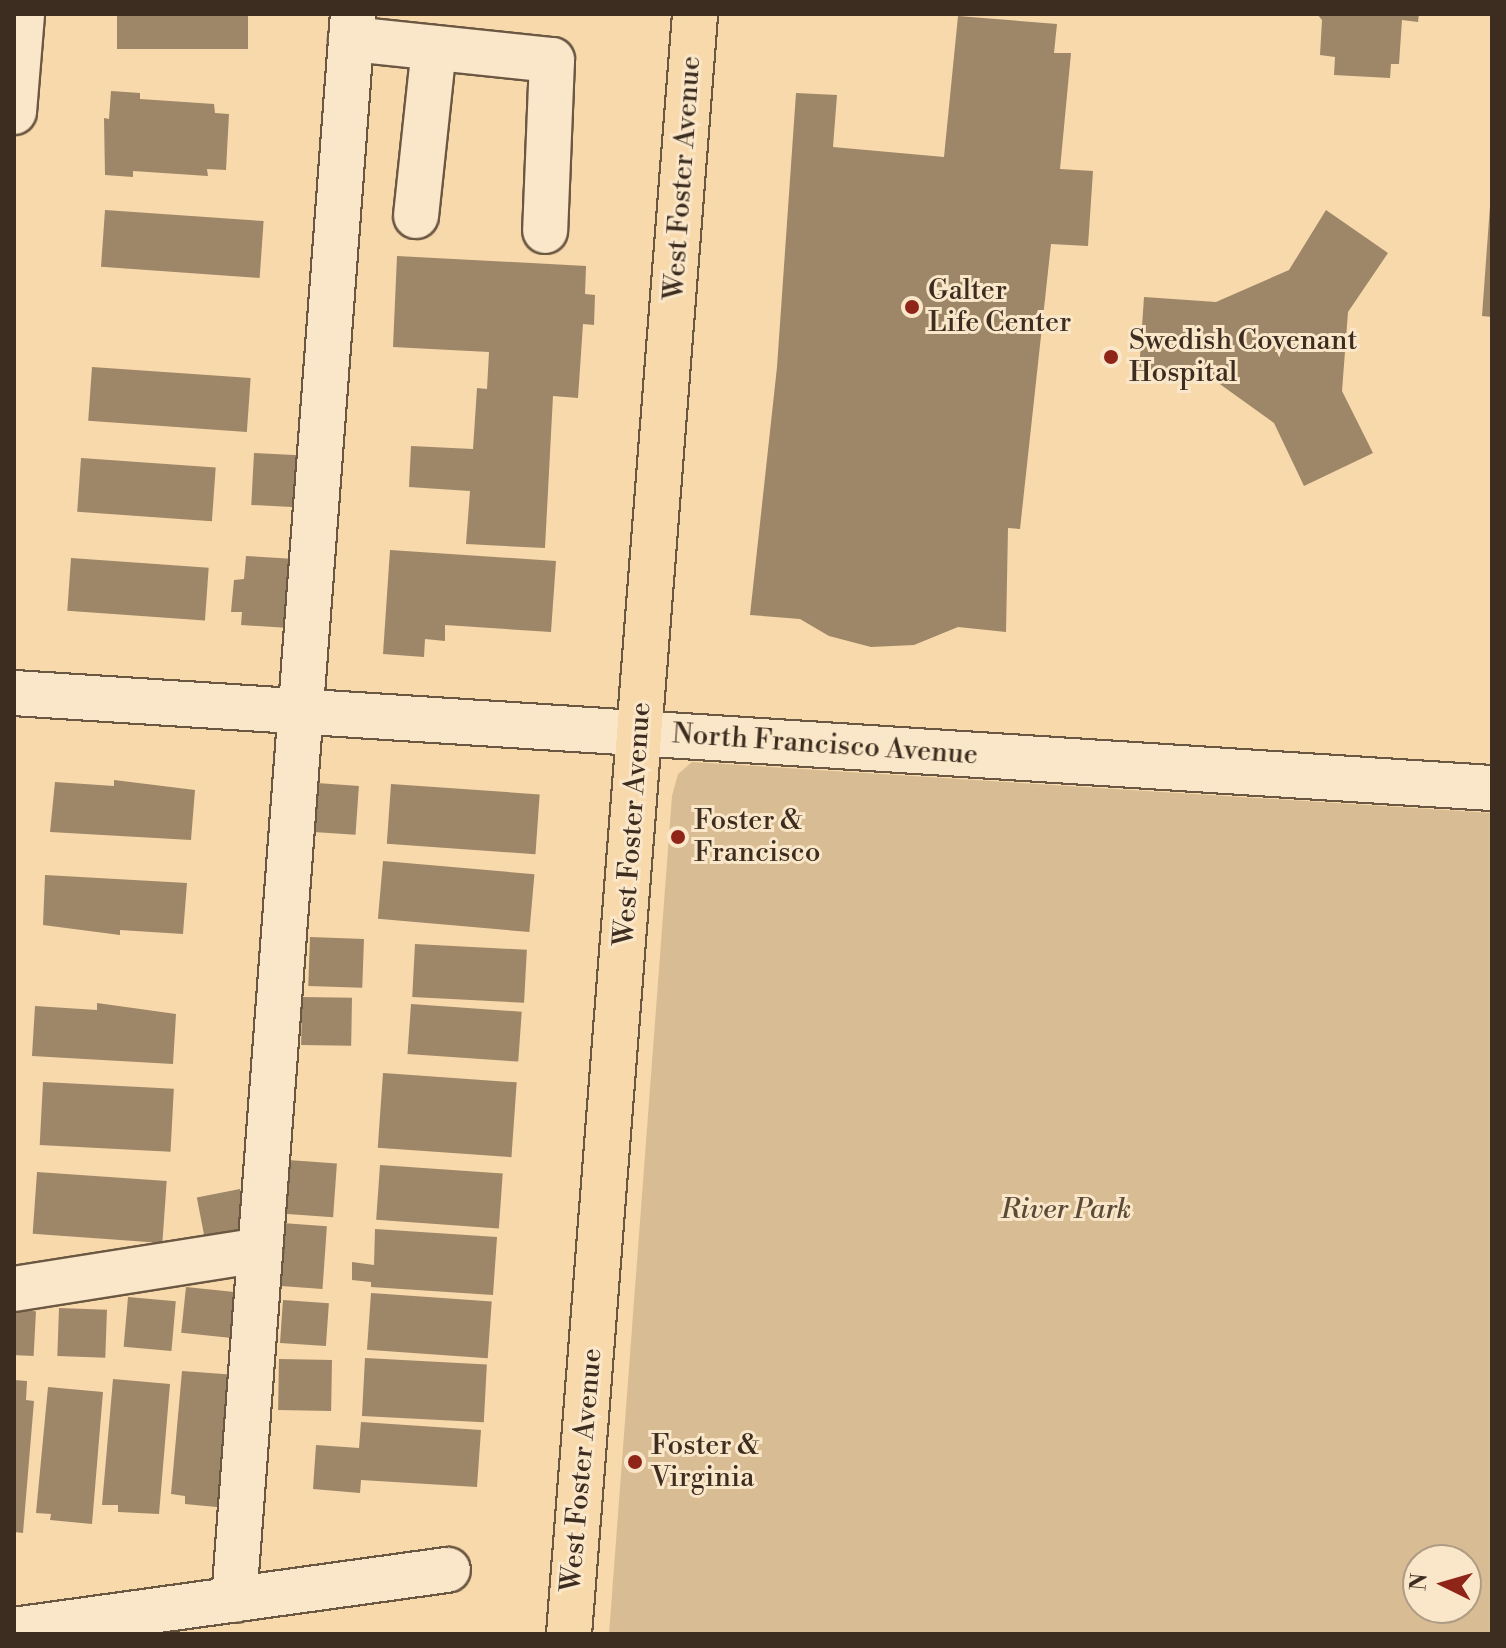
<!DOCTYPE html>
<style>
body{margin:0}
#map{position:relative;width:1506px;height:1648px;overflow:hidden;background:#f8d9ab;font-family:"Libre Bodoni",serif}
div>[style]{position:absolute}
.green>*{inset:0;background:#d8bc93}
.building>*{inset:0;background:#9e8668;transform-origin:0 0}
.roads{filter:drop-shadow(2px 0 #6b5843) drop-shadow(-2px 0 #6b5843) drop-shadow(0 2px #6b5843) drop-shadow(0 -2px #6b5843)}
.minor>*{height:44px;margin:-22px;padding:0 22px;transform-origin:22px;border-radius:22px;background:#fae6c8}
.major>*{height:44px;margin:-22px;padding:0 22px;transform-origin:22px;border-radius:22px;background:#f8d9ab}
.dots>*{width:22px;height:22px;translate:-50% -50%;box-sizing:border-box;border:4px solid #fae6c8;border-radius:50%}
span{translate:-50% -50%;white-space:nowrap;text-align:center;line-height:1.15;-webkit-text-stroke:6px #fae6c8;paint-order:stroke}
.street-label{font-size:28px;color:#3c2d20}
.poi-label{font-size:28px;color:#3c2d20}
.left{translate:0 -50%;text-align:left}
.park-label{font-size:28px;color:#5b4a37;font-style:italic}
.frame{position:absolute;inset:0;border:16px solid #3c2d20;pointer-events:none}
.north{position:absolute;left:1402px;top:1544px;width:80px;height:80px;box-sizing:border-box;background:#fae6c8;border:2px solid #ae9c85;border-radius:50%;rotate:275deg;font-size:22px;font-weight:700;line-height:32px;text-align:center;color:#3c2d20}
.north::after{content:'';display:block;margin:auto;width:28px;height:36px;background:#8f2418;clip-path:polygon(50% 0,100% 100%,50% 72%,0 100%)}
</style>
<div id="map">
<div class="green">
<div style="clip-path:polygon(evenodd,692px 762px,1492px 813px,1492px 1634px,609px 1634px,672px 796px,678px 774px,692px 762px,1418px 1560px,1466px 1560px,1466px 1608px,1418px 1608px,1418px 1560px)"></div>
</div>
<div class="building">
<div style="left:117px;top:14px;width:131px;height:35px"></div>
<div style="clip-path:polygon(1317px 14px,1419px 14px,1418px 22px,1402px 20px,1399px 64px,1391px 64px,1390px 78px,1334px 75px,1335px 57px,1320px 55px,1322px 20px)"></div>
<div style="clip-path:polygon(958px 16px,1057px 24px,1054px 53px,1071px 53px,1060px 169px,1093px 171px,1088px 246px,1051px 244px,1020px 529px,1008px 528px,1006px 632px,958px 627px,914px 645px,871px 647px,829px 636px,800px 619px,750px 615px,777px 367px,796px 93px,837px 95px,833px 147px,944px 157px)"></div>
<div style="clip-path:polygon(111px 91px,140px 93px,140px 99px,214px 104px,215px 113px,229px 114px,226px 170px,207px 169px,208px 176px,133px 171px,133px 177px,105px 175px,104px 118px,109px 119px)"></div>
<div style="clip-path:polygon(1490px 206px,1492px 206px,1492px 317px,1482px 316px)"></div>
<div style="left:105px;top:210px;width:159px;height:57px;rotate:4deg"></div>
<div style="clip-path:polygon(1326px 210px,1388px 253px,1348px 312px,1342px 391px,1373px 453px,1304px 486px,1274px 423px,1210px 377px,1139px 371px,1144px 297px,1216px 302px,1289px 270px)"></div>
<div style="clip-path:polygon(397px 256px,586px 266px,585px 294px,595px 295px,594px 325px,583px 324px,578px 398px,553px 396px,545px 548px,466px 544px,470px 491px,409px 487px,411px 446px,473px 449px,477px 388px,487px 389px,489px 352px,393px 347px)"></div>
<div style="left:92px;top:367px;width:159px;height:54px;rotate:4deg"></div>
<div style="left:254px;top:453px;width:50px;height:52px;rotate:3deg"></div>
<div style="left:81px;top:458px;width:135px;height:54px;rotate:4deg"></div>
<div style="clip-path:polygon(390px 550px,556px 561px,551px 632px,445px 625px,445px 641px,425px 639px,424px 657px,383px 654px)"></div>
<div style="clip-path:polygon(246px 556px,295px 559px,289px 628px,241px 625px,242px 612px,231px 612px,234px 580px,244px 579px)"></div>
<div style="left:71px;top:558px;width:138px;height:53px;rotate:4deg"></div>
<div style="clip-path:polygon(114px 780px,195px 790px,191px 840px,50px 832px,55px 782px,114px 786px)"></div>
<div style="left:317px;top:783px;width:42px;height:49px;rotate:4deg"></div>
<div style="left:391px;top:784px;width:149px;height:60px;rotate:4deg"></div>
<div style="left:383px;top:861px;width:152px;height:58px;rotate:5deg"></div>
<div style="clip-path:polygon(45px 875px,187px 883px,183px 934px,120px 930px,120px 935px,43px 925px)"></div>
<div style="left:310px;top:937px;width:54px;height:49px;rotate:2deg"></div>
<div style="left:415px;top:944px;width:112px;height:53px;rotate:3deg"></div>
<div style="left:302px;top:997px;width:50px;height:48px;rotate:1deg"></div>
<div style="clip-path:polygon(97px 1003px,176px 1014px,173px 1064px,32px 1056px,35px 1006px,97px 1010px)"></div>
<div style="left:411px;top:1004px;width:111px;height:50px;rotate:4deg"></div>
<div style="left:383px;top:1073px;width:134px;height:75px;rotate:4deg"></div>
<div style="left:43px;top:1082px;width:131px;height:63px;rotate:3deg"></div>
<div style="left:288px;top:1160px;width:49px;height:54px;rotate:4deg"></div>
<div style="left:380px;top:1165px;width:123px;height:55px;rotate:4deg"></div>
<div style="left:37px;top:1172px;width:130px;height:62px;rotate:4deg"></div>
<div style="left:240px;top:1189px;width:44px;height:44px;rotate:79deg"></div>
<div style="left:282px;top:1223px;width:45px;height:63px;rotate:4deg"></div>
<div style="clip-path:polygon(375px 1229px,497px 1237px,493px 1295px,371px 1287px,371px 1282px,352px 1280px,352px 1262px,374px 1265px)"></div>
<div style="left:186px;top:1287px;width:51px;height:46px;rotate:6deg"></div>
<div style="left:371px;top:1293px;width:121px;height:57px;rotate:4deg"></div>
<div style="left:128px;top:1297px;width:48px;height:50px;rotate:5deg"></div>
<div style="left:283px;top:1300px;width:46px;height:43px;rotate:4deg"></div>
<div style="left:59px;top:1308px;width:48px;height:48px;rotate:2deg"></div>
<div style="left:14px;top:1310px;width:22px;height:45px;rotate:3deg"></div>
<div style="left:365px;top:1358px;width:122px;height:58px;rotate:3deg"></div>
<div style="left:279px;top:1359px;width:53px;height:51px;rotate:1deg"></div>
<div style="clip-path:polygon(182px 1371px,237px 1375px,227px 1508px,185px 1504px,185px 1496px,171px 1494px)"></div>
<div style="clip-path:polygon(113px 1379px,170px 1384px,159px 1514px,118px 1512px,118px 1505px,102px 1505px)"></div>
<div style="clip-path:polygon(14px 1380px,27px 1381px,26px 1400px,34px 1401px,23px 1533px,14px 1532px)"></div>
<div style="clip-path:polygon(48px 1387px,103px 1392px,92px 1524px,50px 1520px,51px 1514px,36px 1513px)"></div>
<div style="clip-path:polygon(361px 1422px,481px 1430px,477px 1487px,361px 1480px,360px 1493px,313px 1489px,316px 1445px,359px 1448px)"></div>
</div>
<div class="roads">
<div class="minor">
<div style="left:351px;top:39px;width:202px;rotate:6deg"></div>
<div style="left:552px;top:60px;width:171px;rotate:92.3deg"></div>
<div style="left:14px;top:112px;width:98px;rotate:-85.3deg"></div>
<div style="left:416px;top:216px;width:169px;rotate:-83.9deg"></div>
<div style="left:14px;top:693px;width:1481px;rotate:3.68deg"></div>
<div style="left:14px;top:1289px;width:249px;rotate:-9deg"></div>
<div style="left:234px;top:1600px;width:1590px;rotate:-85.71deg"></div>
<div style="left:14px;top:1630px;width:438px;rotate:-7.9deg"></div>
</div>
<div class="major">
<div style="left:569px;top:1634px;width:1625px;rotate:-85.55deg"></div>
</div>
</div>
<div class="dots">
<div style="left:912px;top:307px;background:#8f2418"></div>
<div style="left:1111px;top:357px;background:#8f2418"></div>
<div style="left:678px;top:837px;background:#8f2418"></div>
<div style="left:635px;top:1462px;background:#8f2418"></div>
</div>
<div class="street-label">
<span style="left:683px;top:178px;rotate:-86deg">West Foster Avenue</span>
<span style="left:825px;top:745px;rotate:4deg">North Francisco Avenue</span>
<span style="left:633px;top:824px;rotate:-86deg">West Foster Avenue</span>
<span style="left:582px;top:1470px;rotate:-85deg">West Foster Avenue</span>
</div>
<div class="poi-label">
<span class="left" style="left:928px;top:307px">Galter<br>Life Center</span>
<span class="left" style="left:1129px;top:357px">Swedish Covenant<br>Hospital</span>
<span class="left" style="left:694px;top:837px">Foster &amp;<br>Francisco</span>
<span class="left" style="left:651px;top:1462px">Foster &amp;<br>Virginia</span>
</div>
<div class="park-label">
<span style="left:1066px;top:1210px">River Park</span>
</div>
<div class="frame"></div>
<div class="north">N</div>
</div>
